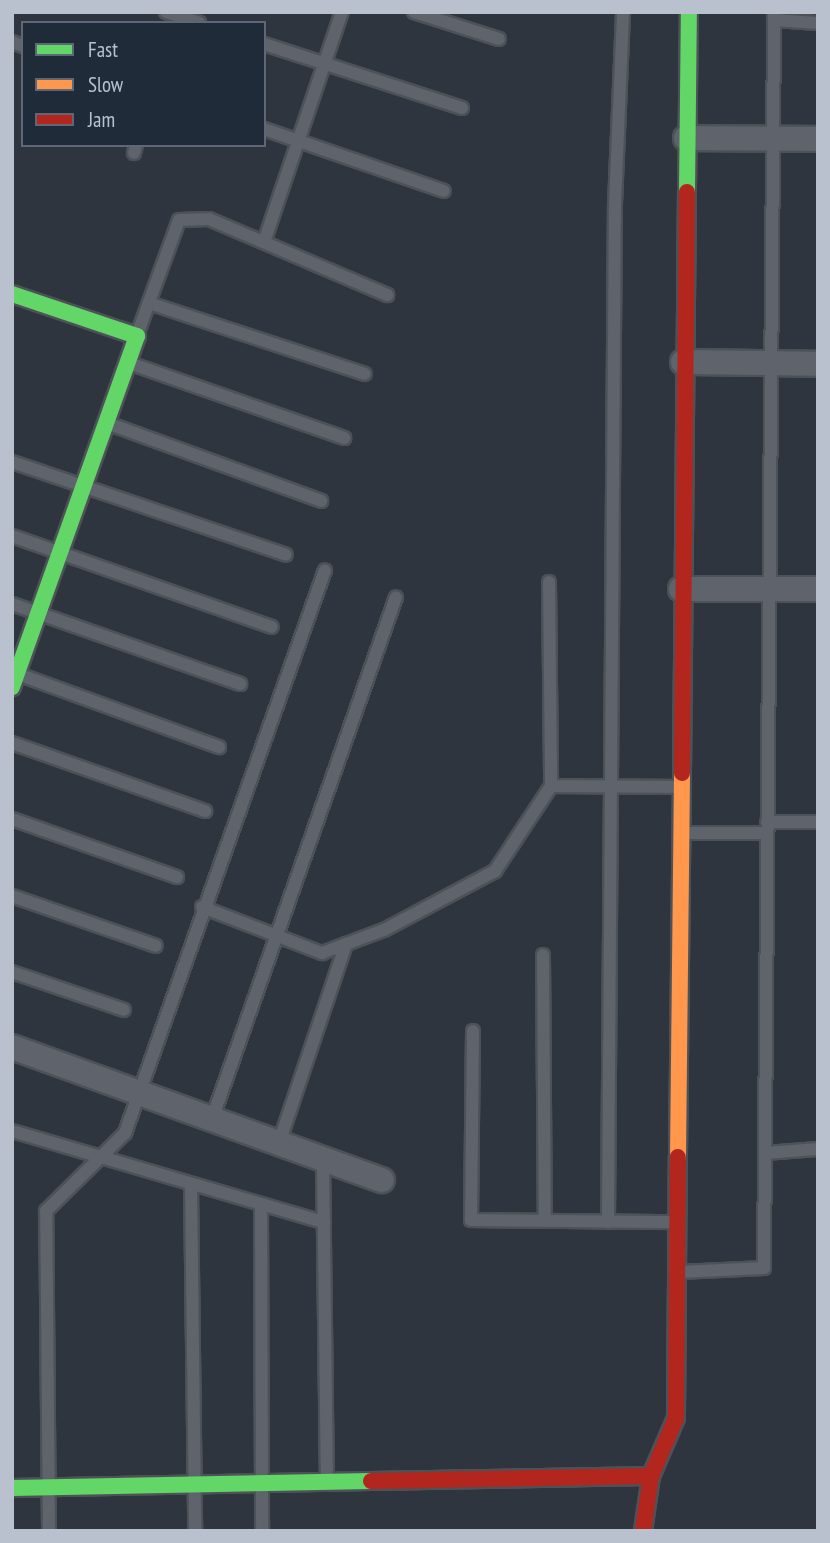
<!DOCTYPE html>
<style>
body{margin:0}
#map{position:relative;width:830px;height:1543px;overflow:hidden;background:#2e353e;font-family:"PT Sans Narrow",sans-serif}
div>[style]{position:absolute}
.roads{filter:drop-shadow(2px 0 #4d5158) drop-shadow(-2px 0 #4d5158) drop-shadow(0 2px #4d5158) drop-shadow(0 -2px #4d5158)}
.lane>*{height:12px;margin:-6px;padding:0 6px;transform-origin:6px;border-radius:6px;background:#5e636c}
.street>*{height:24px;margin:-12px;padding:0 12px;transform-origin:12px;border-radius:12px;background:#5e636c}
.fast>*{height:16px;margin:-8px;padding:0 8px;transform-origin:8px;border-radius:8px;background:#63d668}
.slow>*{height:16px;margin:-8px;padding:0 8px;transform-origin:8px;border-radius:8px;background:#ff974d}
.jam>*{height:16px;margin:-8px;padding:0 8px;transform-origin:8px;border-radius:8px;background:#b3261e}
span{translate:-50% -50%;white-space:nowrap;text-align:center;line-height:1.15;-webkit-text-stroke:5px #202b3a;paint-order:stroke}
.frame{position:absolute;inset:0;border:14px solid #b9c1ce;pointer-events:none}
.legend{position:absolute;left:21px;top:21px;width:245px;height:126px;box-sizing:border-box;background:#202b3a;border:2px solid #5d6775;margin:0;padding:9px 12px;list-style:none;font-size:21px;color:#b9c1ce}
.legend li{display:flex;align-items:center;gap:14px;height:35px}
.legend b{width:35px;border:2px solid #5d6775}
</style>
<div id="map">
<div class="roads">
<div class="lane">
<div style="left:166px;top:12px;width:35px;rotate:18deg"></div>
<div style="left:414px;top:12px;width:89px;rotate:17.6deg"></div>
<div style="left:774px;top:20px;width:44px;rotate:3.9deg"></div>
<div style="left:12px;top:42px;width:12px;rotate:20deg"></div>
<div style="left:264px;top:44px;width:208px;rotate:17.9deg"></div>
<div style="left:264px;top:129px;width:190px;rotate:19deg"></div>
<div style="left:134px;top:153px;width:8px;rotate:-76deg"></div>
<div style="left:264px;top:242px;width:243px;rotate:-71.3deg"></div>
<div style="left:149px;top:303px;width:227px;rotate:18.2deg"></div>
<div style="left:137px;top:335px;width:122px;rotate:-69.9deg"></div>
<div style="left:179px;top:220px;width:30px;rotate:-2deg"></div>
<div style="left:209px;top:219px;width:194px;rotate:23.1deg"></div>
<div style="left:129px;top:363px;width:228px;rotate:19.2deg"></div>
<div style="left:107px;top:423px;width:228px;rotate:20deg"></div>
<div style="left:12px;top:462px;width:289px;rotate:18.7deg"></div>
<div style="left:12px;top:536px;width:275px;rotate:19.3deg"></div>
<div style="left:549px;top:582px;width:204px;rotate:89.4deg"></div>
<div style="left:12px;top:604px;width:242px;rotate:19.3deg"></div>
<div style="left:18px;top:674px;width:214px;rotate:20deg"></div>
<div style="left:12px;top:743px;width:205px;rotate:19.4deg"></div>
<div style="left:12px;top:819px;width:175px;rotate:19.4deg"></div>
<div style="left:767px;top:822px;width:51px"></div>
<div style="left:683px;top:833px;width:84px"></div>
<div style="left:12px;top:896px;width:152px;rotate:19.1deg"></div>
<div style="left:202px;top:907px;width:129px;rotate:21deg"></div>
<div style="left:322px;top:953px;width:66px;rotate:-20.4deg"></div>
<div style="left:384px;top:930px;width:126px;rotate:-28deg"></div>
<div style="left:495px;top:871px;width:102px;rotate:-56.6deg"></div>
<div style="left:551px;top:786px;width:128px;rotate:0.4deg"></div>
<div style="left:543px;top:955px;width:266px;rotate:89.6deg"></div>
<div style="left:12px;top:972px;width:118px;rotate:18.7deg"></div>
<div style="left:473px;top:1031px;width:189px;rotate:90.6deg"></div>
<div style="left:471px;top:1220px;width:206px;rotate:0.6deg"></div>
<div style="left:212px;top:1119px;width:553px;rotate:-70.58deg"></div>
<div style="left:12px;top:1131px;width:325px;rotate:16.3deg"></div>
<div style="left:279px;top:1143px;width:210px;rotate:-71.4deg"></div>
<div style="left:765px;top:1153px;width:53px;rotate:-4.3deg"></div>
<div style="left:323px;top:1159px;width:319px;rotate:89.3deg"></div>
<div style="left:191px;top:1185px;width:346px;rotate:89.3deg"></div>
<div style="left:261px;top:1204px;width:327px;rotate:89.8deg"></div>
<div style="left:608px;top:1222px;width:1018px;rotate:-89.61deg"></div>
<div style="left:615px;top:204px;width:192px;rotate:-87.6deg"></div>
<div style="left:680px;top:1272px;width:84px;rotate:-2.7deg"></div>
<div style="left:764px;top:1268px;width:1256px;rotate:-89.54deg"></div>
<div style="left:49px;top:1531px;width:320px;rotate:-90.5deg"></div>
<div style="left:46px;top:1211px;width:111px;rotate:-44.6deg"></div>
<div style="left:125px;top:1133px;width:597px;rotate:-70.44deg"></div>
</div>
<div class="street">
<div style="left:686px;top:138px;width:132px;rotate:0.4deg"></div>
<div style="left:683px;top:362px;width:135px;rotate:0.8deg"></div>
<div style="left:681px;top:589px;width:137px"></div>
<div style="left:12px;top:1047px;width:393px;rotate:19.8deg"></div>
</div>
<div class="fast">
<div style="left:687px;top:192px;width:180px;rotate:-89.4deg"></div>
<div style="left:12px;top:294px;width:132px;rotate:18.6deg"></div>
<div style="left:137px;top:336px;width:373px;rotate:109.6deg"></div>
<div style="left:12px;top:1488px;width:359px;rotate:-1.1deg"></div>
</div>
<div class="slow">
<div style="left:678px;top:1157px;width:384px;rotate:-89.4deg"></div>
</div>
<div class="jam">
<div style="left:682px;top:773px;width:581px;rotate:-89.51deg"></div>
<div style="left:371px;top:1481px;width:280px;rotate:-1deg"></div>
<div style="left:643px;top:1531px;width:56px;rotate:-81.7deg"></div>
<div style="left:651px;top:1476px;width:63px;rotate:-66.7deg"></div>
<div style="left:676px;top:1418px;width:261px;rotate:-89.6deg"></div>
</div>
</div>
<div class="frame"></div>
<ul class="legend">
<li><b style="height:9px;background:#63d668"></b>Fast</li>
<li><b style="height:9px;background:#ff974d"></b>Slow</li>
<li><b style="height:9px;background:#b3261e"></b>Jam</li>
</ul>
</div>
